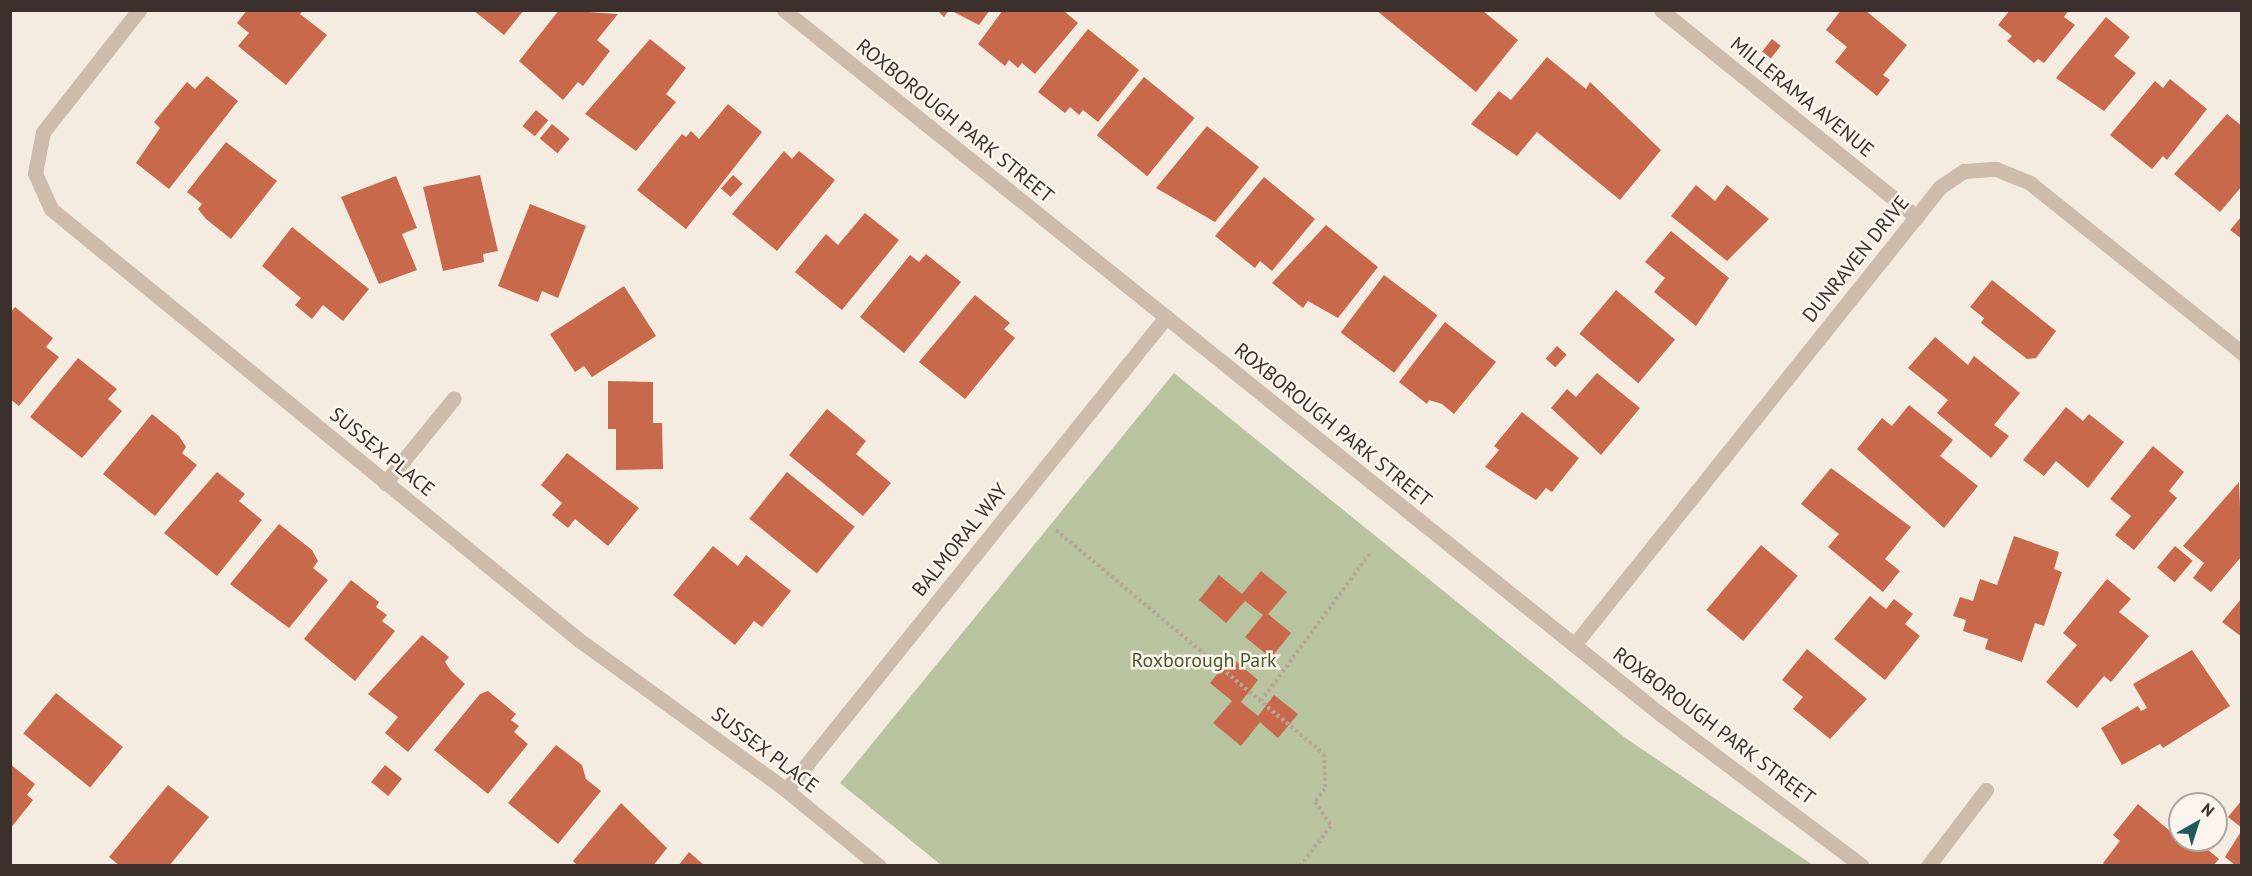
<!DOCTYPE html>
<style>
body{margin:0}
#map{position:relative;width:2252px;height:876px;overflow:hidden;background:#f4ebe1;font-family:"PT Sans",sans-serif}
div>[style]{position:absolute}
.green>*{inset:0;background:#b8c4a0}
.building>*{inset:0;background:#c8694b;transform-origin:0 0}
.path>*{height:4px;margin-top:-2px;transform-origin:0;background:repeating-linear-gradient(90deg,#b9a596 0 3px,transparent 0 6px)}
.street>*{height:15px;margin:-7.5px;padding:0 7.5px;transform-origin:7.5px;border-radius:7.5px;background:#cdbbac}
span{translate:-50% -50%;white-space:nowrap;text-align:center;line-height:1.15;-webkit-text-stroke:5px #fbf5ee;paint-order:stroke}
.street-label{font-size:20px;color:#3b302b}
.park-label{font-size:20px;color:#4a5a2e}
.frame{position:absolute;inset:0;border:12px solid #3b302b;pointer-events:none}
.north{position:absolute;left:2168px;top:792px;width:60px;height:60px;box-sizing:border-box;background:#fbf5ee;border:2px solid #aea6a0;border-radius:50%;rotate:39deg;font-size:16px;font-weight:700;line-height:24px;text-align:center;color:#3b302b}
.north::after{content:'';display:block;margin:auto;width:21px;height:27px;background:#1f5a5e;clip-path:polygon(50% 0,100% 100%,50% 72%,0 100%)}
</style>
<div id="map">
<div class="green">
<div style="clip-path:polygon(1174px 373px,1624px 737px,1813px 865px,941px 865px,840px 783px)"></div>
</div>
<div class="building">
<div style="clip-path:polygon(247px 10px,303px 10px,300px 14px,327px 35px,286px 85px,238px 46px,249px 33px,237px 23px)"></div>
<div style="clip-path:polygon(473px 10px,524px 10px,504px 35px)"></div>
<div style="clip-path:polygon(559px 10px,618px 14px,597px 40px,610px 51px,583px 86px,578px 82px,563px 100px,519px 61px)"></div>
<div style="clip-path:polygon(937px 10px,949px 10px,944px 17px)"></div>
<div style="clip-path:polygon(950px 10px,990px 10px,979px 25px)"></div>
<div style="clip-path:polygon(1003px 10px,1063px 10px,1078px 23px,1035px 74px,1022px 63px,1018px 68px,1009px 60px,1005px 66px,978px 44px)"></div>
<div style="clip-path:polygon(1376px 10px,1482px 10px,1518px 40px,1476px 92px)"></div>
<div style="clip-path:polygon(1841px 10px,1865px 10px,1907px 45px,1883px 75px,1890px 80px,1877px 96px,1835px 62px,1847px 47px,1826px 30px)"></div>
<div style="clip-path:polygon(2010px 10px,2069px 10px,2064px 17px,2075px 25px,2044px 63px,2038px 59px,2034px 63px,2007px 41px,2012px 36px,1998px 25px)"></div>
<div style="clip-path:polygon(2106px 17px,2130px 37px,2114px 56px,2136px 73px,2104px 111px,2056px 78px)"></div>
<div style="clip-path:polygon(1088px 29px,1139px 70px,1098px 122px,1083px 110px,1079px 115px,1070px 107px,1065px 113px,1038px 92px)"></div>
<div style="clip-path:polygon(650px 39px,686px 68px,666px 94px,676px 102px,636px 151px,585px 114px)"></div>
<div style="left:1772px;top:39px;width:11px;height:16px;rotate:38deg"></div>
<div style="clip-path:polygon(1547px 57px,1586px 89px,1590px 82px,1661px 150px,1620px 200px,1537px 132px,1517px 156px,1471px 124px,1499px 91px,1511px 100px)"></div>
<div style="clip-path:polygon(207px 76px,238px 101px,169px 189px,136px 163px,160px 128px,154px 122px,187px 82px,195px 89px)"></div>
<div style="left:1144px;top:77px;width:65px;height:75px;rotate:39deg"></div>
<div style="clip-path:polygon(2170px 79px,2207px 109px,2167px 160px,2163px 156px,2152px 169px,2110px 135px,2155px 81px,2163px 88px)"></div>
<div style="clip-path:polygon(728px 104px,762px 132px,686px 229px,637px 190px,682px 134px,686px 137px,691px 131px,699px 139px)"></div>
<div style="left:536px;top:110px;width:16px;height:21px;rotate:40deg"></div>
<div style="clip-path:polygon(2227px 114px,2242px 126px,2242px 186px,2220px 212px,2174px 174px)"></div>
<div style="left:552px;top:124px;width:23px;height:19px;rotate:40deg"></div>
<div style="clip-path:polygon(1207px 126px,1259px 167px,1215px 222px,1156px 188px)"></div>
<div style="clip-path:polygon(226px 142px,277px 181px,231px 239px,206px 219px,198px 209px,202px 204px,187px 192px)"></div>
<div style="clip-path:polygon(784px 151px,792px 159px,799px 151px,835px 180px,777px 251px,732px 214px)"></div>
<div style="clip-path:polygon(480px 175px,498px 251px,483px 254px,484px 262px,443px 271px,423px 187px)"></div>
<div style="left:733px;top:175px;width:13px;height:18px;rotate:42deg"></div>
<div style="clip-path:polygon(396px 176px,417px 228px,402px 234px,417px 270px,379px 284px,341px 197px)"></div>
<div style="clip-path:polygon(1264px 177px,1315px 219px,1272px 271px,1260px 261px,1255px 268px,1215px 236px)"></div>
<div style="clip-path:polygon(1696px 185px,1715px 201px,1727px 185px,1769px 219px,1727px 261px,1671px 216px)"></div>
<div style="clip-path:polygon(530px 204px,586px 226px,558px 298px,542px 291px,538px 302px,498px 286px)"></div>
<div style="clip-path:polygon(865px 213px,899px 240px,842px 310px,795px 272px,826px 234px,838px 245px)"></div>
<div style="clip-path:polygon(2242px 216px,2242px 239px,2230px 230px)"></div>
<div style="clip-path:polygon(1326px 225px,1378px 267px,1338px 318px,1308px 301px,1303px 308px,1272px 283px)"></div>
<div style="clip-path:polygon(292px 227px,369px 289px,343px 321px,323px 305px,312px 319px,295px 305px,301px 298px,262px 266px)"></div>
<div style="clip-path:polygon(1671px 231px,1729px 278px,1696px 326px,1654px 292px,1665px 278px,1645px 262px)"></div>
<div style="clip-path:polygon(926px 254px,961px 282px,904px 353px,860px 317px,910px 255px,919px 262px)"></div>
<div style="left:1384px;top:275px;width:67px;height:72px;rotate:37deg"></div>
<div style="clip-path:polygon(1992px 280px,2056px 331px,2036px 358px,2027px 359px,1981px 323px,1984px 318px,1970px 307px)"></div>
<div style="clip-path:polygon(624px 286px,656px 336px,592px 377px,584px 366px,575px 372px,550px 334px)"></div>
<div style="left:1616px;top:290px;width:77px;height:57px;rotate:40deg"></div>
<div style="clip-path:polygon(975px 295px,1010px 323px,1004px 329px,1015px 338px,965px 399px,919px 362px)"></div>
<div style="clip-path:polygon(15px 307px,53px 338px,46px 347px,59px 357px,19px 406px,10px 399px,10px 313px)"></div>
<div style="clip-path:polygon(1445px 322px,1496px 362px,1454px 414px,1442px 404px,1429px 400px,1427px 404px,1399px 382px)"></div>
<div style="clip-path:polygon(1935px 337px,1968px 365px,1974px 356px,2020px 393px,1994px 425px,2009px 436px,1991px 458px,1937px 413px,1948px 400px,1908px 368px)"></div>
<div style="left:1557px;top:346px;width:13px;height:17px;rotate:42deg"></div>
<div style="clip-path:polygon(78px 358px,117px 389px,108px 399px,122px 411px,82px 458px,30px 417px)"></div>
<div style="clip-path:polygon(1597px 373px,1640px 408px,1601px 455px,1551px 408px,1567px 389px,1576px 397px)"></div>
<div style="clip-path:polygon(608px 381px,653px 382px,653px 423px,662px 423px,663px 469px,616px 470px,616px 429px,608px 429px)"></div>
<div style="clip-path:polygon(1909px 405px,1953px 440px,1940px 456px,1978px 486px,1944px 528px,1857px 449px,1882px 418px,1892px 426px)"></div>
<div style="clip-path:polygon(2066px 407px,2083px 421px,2089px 414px,2124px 442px,2088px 488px,2056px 461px,2044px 476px,2023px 460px)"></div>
<div style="clip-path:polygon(827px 409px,866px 441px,856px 454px,891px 483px,863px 516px,789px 455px)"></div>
<div style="clip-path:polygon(1522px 412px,1579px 458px,1552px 492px,1546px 488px,1536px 500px,1485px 467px,1499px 450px,1494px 446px)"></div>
<div style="clip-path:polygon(152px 414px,179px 436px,186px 447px,182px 453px,197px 465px,155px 516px,103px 474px)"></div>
<div style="clip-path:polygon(2153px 446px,2184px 472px,2169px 491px,2177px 498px,2134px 550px,2115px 535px,2131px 516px,2110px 499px)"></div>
<div style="clip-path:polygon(567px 453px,639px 508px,608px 546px,575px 519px,568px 528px,552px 515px,562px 503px,541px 485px)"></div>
<div style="clip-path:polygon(1831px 468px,1911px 527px,1885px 559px,1900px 571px,1883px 592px,1828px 547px,1839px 534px,1801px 504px)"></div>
<div style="clip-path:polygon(217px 472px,245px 494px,239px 501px,262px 520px,217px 576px,164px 533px)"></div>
<div style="left:787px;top:472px;width:87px;height:60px;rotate:39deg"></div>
<div style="clip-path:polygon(2239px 482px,2242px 556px,2211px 592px,2193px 578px,2204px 563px,2183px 546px)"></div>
<div style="clip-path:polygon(279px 524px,312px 550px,318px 561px,313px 568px,328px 580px,289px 628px,230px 584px)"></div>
<div style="clip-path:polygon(2014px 536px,2059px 552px,2054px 569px,2062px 572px,2044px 626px,2035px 623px,2022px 662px,1985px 649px,1988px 639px,1963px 631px,1966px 620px,1953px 616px,1960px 597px,1973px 601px,1980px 579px,1997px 585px)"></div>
<div style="left:1761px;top:545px;width:48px;height:85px;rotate:40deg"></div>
<div style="clip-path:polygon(713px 546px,738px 566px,746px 555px,791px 591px,762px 627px,754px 621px,735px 645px,673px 595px)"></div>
<div style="left:2175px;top:546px;width:23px;height:28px;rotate:40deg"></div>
<div style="clip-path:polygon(1261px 571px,1287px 592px,1268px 614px,1291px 633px,1271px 658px,1245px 637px,1263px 615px,1245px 601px,1226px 623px,1199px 600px,1219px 575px,1242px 594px)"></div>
<div style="clip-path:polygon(2107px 579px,2131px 599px,2119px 612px,2149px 636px,2111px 682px,2104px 676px,2077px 708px,2046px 682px,2077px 645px,2063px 633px)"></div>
<div style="clip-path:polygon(351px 580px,379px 602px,376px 607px,387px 615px,382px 621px,395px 631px,355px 681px,304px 639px)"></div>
<div style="clip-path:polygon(1870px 596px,1886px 609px,1894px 599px,1913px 614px,1905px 624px,1920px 636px,1885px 680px,1834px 639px)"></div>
<div style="clip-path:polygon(2242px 598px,2242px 637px,2222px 622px)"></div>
<div style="clip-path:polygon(422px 635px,449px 657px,445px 662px,451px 671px,465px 684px,408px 752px,385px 733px,398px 717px,368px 694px)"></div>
<div style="clip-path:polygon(1807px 649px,1867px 699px,1830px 739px,1793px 709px,1803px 697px,1782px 680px)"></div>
<div style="clip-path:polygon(2192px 650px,2230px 706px,2163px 748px,2160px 744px,2122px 765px,2101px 728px,2138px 706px,2141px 711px,2147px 708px,2133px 684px)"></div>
<div style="clip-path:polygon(1231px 657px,1258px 680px,1241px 702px,1258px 716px,1274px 695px,1298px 714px,1278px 738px,1260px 722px,1241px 746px,1213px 723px,1232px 701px,1210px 683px)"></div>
<div style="clip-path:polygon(488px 691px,516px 714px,511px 720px,519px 726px,514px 732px,528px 744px,488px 794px,434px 750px,480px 694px)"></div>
<div style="left:56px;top:693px;width:86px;height:52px;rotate:39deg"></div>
<div style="clip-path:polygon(556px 745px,582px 765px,586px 779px,601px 791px,558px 844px,508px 803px)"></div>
<div style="clip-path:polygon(10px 764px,35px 784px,27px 795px,33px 800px,10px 829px)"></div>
<div style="left:385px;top:765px;width:22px;height:22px;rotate:39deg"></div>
<div style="clip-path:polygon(168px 785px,209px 817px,169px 866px,120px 866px,109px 857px)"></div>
<div style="clip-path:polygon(2242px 800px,2242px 828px,2228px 817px)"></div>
<div style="clip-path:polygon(621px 803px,667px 848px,653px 866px,578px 866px,573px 861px)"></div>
<div style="clip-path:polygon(2138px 804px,2170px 831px,2176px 823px,2180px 827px,2180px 840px,2196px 840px,2219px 859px,2213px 866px,2106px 866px,2103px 863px,2120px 841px,2113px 835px)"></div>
<div style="clip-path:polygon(2242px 830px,2242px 866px,2236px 866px,2225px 857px)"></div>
<div style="clip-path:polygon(689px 852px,705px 866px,678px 866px)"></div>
</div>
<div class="path">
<div style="left:1056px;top:530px;width:349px;rotate:39.9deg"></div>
<div style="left:1324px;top:754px;width:35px;rotate:88deg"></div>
<div style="left:1325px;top:789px;width:16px;rotate:128deg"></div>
<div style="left:1315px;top:802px;width:29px;rotate:56deg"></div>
<div style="left:1331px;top:826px;width:51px;rotate:127.8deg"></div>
<div style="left:1261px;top:701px;width:185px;rotate:-53.6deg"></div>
</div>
<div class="street">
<div style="left:139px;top:10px;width:155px;rotate:128.2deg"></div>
<div style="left:43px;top:132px;width:42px;rotate:101deg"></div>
<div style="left:35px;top:173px;width:39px;rotate:66deg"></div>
<div style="left:51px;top:209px;width:682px;rotate:39.22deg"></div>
<div style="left:579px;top:640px;width:256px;rotate:35.9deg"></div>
<div style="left:786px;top:790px;width:120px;rotate:39.3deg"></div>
<div style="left:784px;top:10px;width:1122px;rotate:38.78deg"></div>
<div style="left:1659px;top:713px;width:254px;rotate:37deg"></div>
<div style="left:1661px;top:10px;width:329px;rotate:39deg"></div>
<div style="left:385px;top:483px;width:109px;rotate:-50.9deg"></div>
<div style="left:1574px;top:645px;width:586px;rotate:-51.37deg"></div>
<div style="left:1940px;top:187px;width:29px;rotate:-34deg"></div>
<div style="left:1964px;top:171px;width:32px;rotate:-4deg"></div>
<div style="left:1996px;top:169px;width:37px;rotate:22deg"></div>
<div style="left:2030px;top:183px;width:272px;rotate:38.7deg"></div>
<div style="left:786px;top:790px;width:607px;rotate:-51.22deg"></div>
<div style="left:1928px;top:866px;width:96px;rotate:-52.7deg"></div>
</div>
<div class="street-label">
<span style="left:1802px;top:97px;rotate:39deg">MILLERAMA AVENUE</span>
<span style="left:955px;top:121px;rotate:39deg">ROXBOROUGH PARK STREET</span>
<span style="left:1856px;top:259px;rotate:-51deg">DUNRAVEN DRIVE</span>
<span style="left:1333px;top:425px;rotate:39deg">ROXBOROUGH PARK STREET</span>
<span style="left:382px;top:452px;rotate:39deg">SUSSEX PLACE</span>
<span style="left:960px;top:540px;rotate:-51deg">BALMORAL WAY</span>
<span style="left:1714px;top:726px;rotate:37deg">ROXBOROUGH PARK STREET</span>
<span style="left:765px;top:750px;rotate:37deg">SUSSEX PLACE</span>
</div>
<div class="park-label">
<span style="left:1204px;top:660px">Roxborough Park</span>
</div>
<div class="frame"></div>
<div class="north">N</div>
</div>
